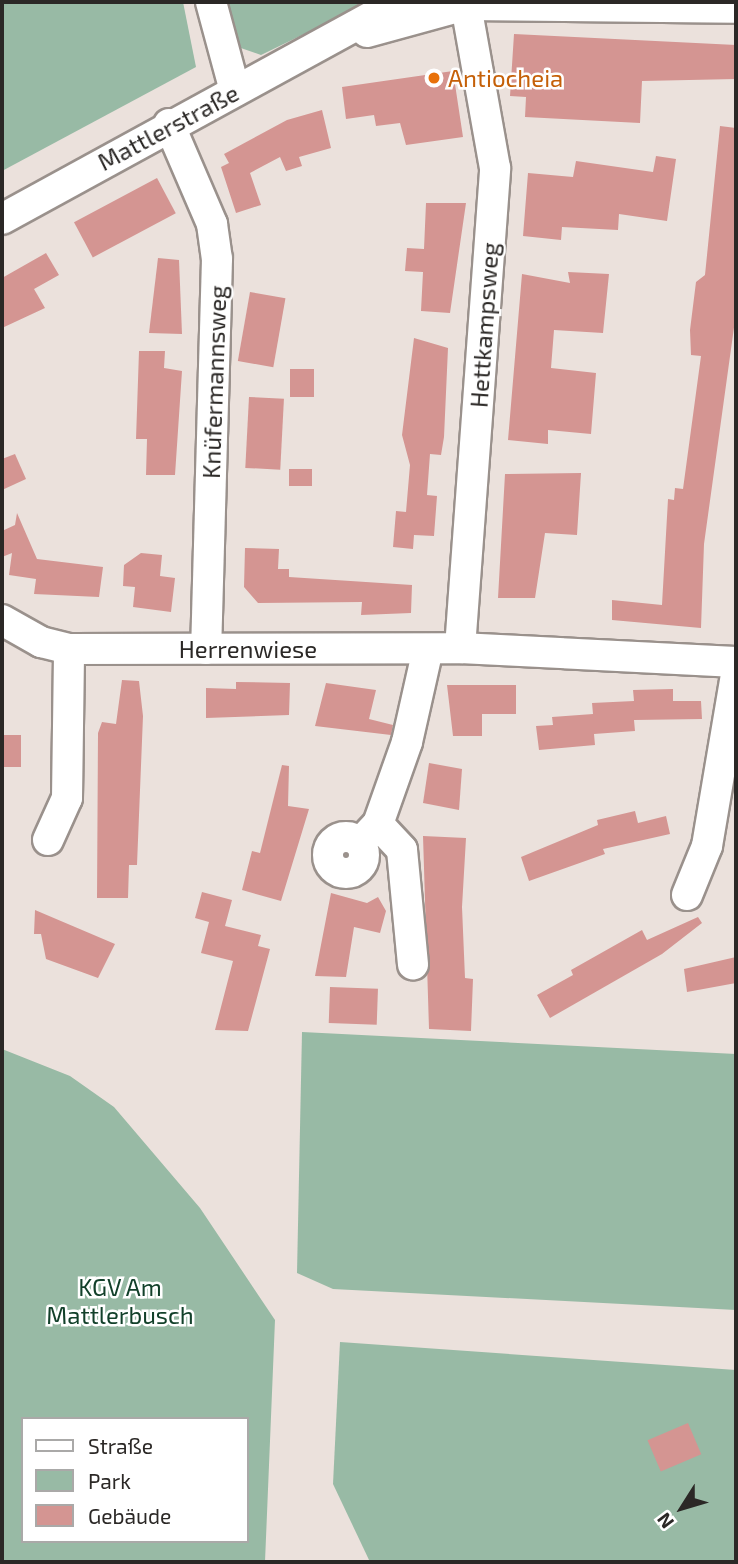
<!DOCTYPE html>
<meta charset="utf-8">
<style>
body{margin:0}
#map{position:relative;width:738px;height:1564px;overflow:hidden;background:#ebe1dc;font-family:"Exo 2",sans-serif}
div>[style]{position:absolute}
.green>*{inset:0;background:#98baa5}
.building>*{inset:0;background:#d49592;transform-origin:0 0}
.roads{filter:drop-shadow(2px 0 #9a918c) drop-shadow(-2px 0 #9a918c) drop-shadow(0 2px #9a918c) drop-shadow(0 -2px #9a918c)}
.minor>*{height:30px;margin:-15px;padding:0 15px;transform-origin:15px;border-radius:15px;background:#fff}
.minor>.ring{margin:-15px;padding:0;box-sizing:content-box;background:none;border:30px solid #fff;border-radius:50%}
.dots>*{width:19px;height:19px;translate:-50% -50%;box-sizing:border-box;border:4px solid #fff;border-radius:50%}
span{translate:-50% -50%;white-space:nowrap;text-align:center;line-height:1.15;-webkit-text-stroke:5px #fff;paint-order:stroke}
.food-label{font-size:24px;color:#c56008}
.left{translate:0 -50%;text-align:left}
.street-label{font-size:24px;color:#2b2826}
.park-label{font-size:24px;color:#12402a}
.frame{position:absolute;inset:0;border:4px solid #2b2826;pointer-events:none}
.legend{position:absolute;left:21px;top:1417px;width:228px;height:126px;box-sizing:border-box;background:#fff;border:2px solid #aaa9a8;margin:0;padding:9px 12px;list-style:none;font-size:21px;color:#2b2826}
.legend li{display:flex;align-items:center;gap:14px;height:35px}
.legend b{width:35px;border:2px solid #aaa9a8}
.north{position:absolute;left:647px;top:1473px;width:70px;height:70px;-webkit-text-stroke:5px #fff;paint-order:stroke;rotate:233deg;font-size:19px;font-weight:700;line-height:28px;text-align:center;color:#2b2826}
.north::after{content:'';display:block;margin:auto;width:24px;height:32px;background:#2b2826;clip-path:polygon(50% 0,100% 100%,50% 72%,0 100%)}
</style>
<div id="map">
<div class="green">
<div style="clip-path:polygon(2px 2px,183px 2px,196px 67px,2px 171px)"></div>
<div style="clip-path:polygon(221px 2px,370px 2px,261px 55px,238px 47px)"></div>
<div style="clip-path:polygon(302px 1032px,736px 1054px,736px 1310px,333px 1289px,297px 1273px)"></div>
<div style="clip-path:polygon(evenodd,2px 1049px,70px 1076px,114px 1107px,200px 1208px,275px 1320px,265px 1562px,2px 1562px,2px 1049px,23px 1419px,247px 1419px,247px 1541px,23px 1541px,23px 1419px)"></div>
<div style="clip-path:polygon(340px 1342px,736px 1370px,736px 1562px,370px 1562px,333px 1484px)"></div>
</div>
<div class="building">
<div style="clip-path:polygon(514px 34px,736px 45px,736px 79px,642px 81px,640px 123px,525px 117px,526px 97px,510px 96px)"></div>
<div style="clip-path:polygon(453px 71px,463px 137px,406px 145px,400px 123px,376px 126px,374px 115px,346px 119px,342px 87px)"></div>
<div style="clip-path:polygon(322px 110px,331px 148px,299px 157px,302px 166px,286px 171px,280px 157px,250px 173px,261px 205px,236px 213px,221px 167px,229px 163px,224px 154px,287px 120px)"></div>
<div style="clip-path:polygon(720px 126px,736px 128px,736px 313px,704px 544px,701px 628px,612px 620px,612px 600px,662px 605px,668px 499px,674px 500px,675px 488px,683px 489px,701px 356px,691px 355px,690px 330px,696px 282px,705px 275px)"></div>
<div style="clip-path:polygon(656px 156px,676px 159px,667px 221px,619px 214px,618px 230px,562px 227px,561px 240px,523px 236px,528px 173px,573px 177px,576px 161px,653px 172px)"></div>
<div style="left:157px;top:178px;width:40px;height:94px;rotate:62deg"></div>
<div style="clip-path:polygon(426px 203px,466px 203px,450px 313px,421px 311px,423px 272px,405px 271px,407px 248px,424px 249px)"></div>
<div style="clip-path:polygon(46px 253px,59px 275px,34px 289px,45px 308px,2px 328px,2px 278px)"></div>
<div style="clip-path:polygon(158px 258px,179px 260px,182px 334px,149px 333px)"></div>
<div style="clip-path:polygon(568px 272px,609px 274px,603px 333px,554px 330px,551px 368px,596px 373px,591px 434px,548px 430px,548px 444px,508px 440px,522px 274px,570px 283px)"></div>
<div style="left:250px;top:292px;width:36px;height:70px;rotate:10deg"></div>
<div style="clip-path:polygon(414px 338px,448px 348px,444px 437px,441px 455px,430px 454px,427px 495px,437px 496px,434px 536px,414px 535px,413px 549px,393px 547px,396px 511px,406px 512px,410px 465px,402px 435px)"></div>
<div style="clip-path:polygon(139px 351px,165px 351px,164px 368px,182px 371px,175px 475px,146px 475px,147px 439px,136px 439px)"></div>
<div style="left:290px;top:369px;width:24px;height:28px"></div>
<div style="left:249px;top:397px;width:35px;height:71px;rotate:3deg"></div>
<div style="clip-path:polygon(15px 454px,26px 479px,2px 490px,2px 459px)"></div>
<div style="left:289px;top:469px;width:23px;height:17px"></div>
<div style="clip-path:polygon(581px 473px,577px 535px,545px 533px,535px 598px,498px 598px,505px 474px)"></div>
<div style="clip-path:polygon(17px 513px,37px 559px,103px 567px,99px 597px,34px 594px,36px 579px,9px 575px,12px 553px,2px 557px,2px 531px,15px 525px)"></div>
<div style="clip-path:polygon(245px 548px,279px 549px,278px 569px,289px 569px,289px 577px,412px 585px,411px 613px,361px 615px,362px 602px,258px 603px,244px 587px)"></div>
<div style="clip-path:polygon(141px 553px,162px 555px,160px 576px,175px 578px,171px 612px,133px 607px,135px 587px,123px 586px,124px 565px)"></div>
<div style="clip-path:polygon(122px 680px,139px 681px,143px 716px,137px 865px,129px 865px,128px 898px,97px 898px,98px 733px,102px 722px,116px 724px)"></div>
<div style="clip-path:polygon(236px 682px,290px 683px,289px 715px,206px 718px,206px 688px,236px 689px)"></div>
<div style="clip-path:polygon(326px 683px,376px 690px,369px 719px,393px 725px,391px 735px,315px 726px)"></div>
<div style="clip-path:polygon(447px 685px,516px 685px,516px 714px,482px 714px,482px 736px,453px 736px)"></div>
<div style="clip-path:polygon(673px 689px,673px 701px,701px 701px,702px 719px,634px 720px,635px 731px,594px 734px,595px 745px,539px 750px,536px 726px,553px 725px,552px 717px,593px 714px,592px 703px,634px 701px,633px 690px)"></div>
<div style="left:2px;top:735px;width:19px;height:32px"></div>
<div style="clip-path:polygon(429px 763px,462px 769px,459px 810px,423px 803px)"></div>
<div style="clip-path:polygon(282px 765px,289px 766px,288px 806px,309px 809px,281px 901px,242px 890px,252px 851px,260px 853px)"></div>
<div style="clip-path:polygon(635px 811px,638px 823px,666px 816px,670px 834px,603px 849px,605px 854px,529px 881px,521px 857px,598px 825px,597px 820px)"></div>
<div style="clip-path:polygon(423px 836px,466px 838px,462px 907px,465px 978px,473px 979px,471px 1031px,429px 1029px)"></div>
<div style="clip-path:polygon(202px 892px,232px 900px,225px 926px,261px 935px,258px 946px,270px 949px,248px 1031px,215px 1030px,233px 961px,201px 953px,209px 922px,195px 918px)"></div>
<div style="clip-path:polygon(331px 893px,367px 903px,378px 897px,386px 911px,380px 933px,354px 927px,346px 977px,315px 976px)"></div>
<div style="clip-path:polygon(35px 910px,115px 944px,98px 978px,46px 959px,41px 934px,34px 934px)"></div>
<div style="clip-path:polygon(698px 917px,702px 923px,662px 954px,550px 1018px,537px 995px,573px 975px,571px 970px,642px 930px,647px 940px)"></div>
<div style="clip-path:polygon(736px 957px,736px 983px,687px 992px,684px 969px)"></div>
<div style="left:330px;top:987px;width:48px;height:36px;rotate:2deg"></div>
<div style="left:688px;top:1423px;width:34px;height:44px;rotate:67deg"></div>
</div>
<div class="roads">
<div class="minor">
<div style="left:211px;top:2px;width:92px;rotate:74.9deg"></div>
<div style="left:367px;top:32px;width:103px;rotate:-15.3deg"></div>
<div style="left:466px;top:5px;width:270px;rotate:0.6deg"></div>
<div style="left:169px;top:124px;width:109px;rotate:66.7deg"></div>
<div style="left:212px;top:224px;width:35px;rotate:82deg"></div>
<div style="left:217px;top:259px;width:390px;rotate:91.6deg"></div>
<div style="left:2px;top:219px;width:452px;rotate:-28.7deg"></div>
<div style="left:2px;top:620px;width:45px;rotate:29.4deg"></div>
<div style="left:41px;top:642px;width:29px;rotate:14deg"></div>
<div style="left:69px;top:649px;width:391px;rotate:-0.1deg"></div>
<div style="left:460px;top:648px;width:276px;rotate:2.9deg"></div>
<div style="left:460px;top:648px;width:481px;rotate:-85.8deg"></div>
<div style="left:495px;top:168px;width:166px;rotate:-100.1deg"></div>
<div style="left:378px;top:824px;width:35px;rotate:47deg"></div>
<div style="left:402px;top:850px;width:115px;rotate:84.5deg"></div>
<div class="ring" style="left:328px;top:837px;width:6px;height:6px"></div>
<div style="left:48px;top:840px;width:46px;rotate:-65.7deg"></div>
<div style="left:67px;top:798px;width:149px;rotate:-89.2deg"></div>
<div style="left:360px;top:843px;width:26px;rotate:-47deg"></div>
<div style="left:378px;top:824px;width:87px;rotate:-70.5deg"></div>
<div style="left:407px;top:742px;width:95px;rotate:-77.3deg"></div>
<div style="left:687px;top:895px;width:53px;rotate:-67.8deg"></div>
<div style="left:707px;top:846px;width:173px;rotate:-80.4deg"></div>
</div>
</div>
<div class="dots">
<div style="left:434px;top:78px;background:#e8710a"></div>
</div>
<div class="food-label">
<span class="left" style="left:448px;top:78px">Antiocheia</span>
</div>
<div class="street-label">
<span style="left:168px;top:127px;rotate:-28deg">Mattlerstraße</span>
<span style="left:484px;top:325px;rotate:-86deg">Hettkampsweg</span>
<span style="left:214px;top:382px;rotate:-88deg">Knüfermannsweg</span>
<span style="left:248px;top:649px">Herrenwiese</span>
</div>
<div class="park-label">
<span style="left:120px;top:1301px">KGV Am<br>Mattlerbusch</span>
</div>
<div class="frame"></div>
<ul class="legend">
<li><b style="height:9px;background:#fff"></b>Straße</li>
<li><b style="height:19px;background:#98baa5"></b>Park</li>
<li><b style="height:19px;background:#d49592"></b>Gebäude</li>
</ul>
<div class="north">N</div>
</div>
